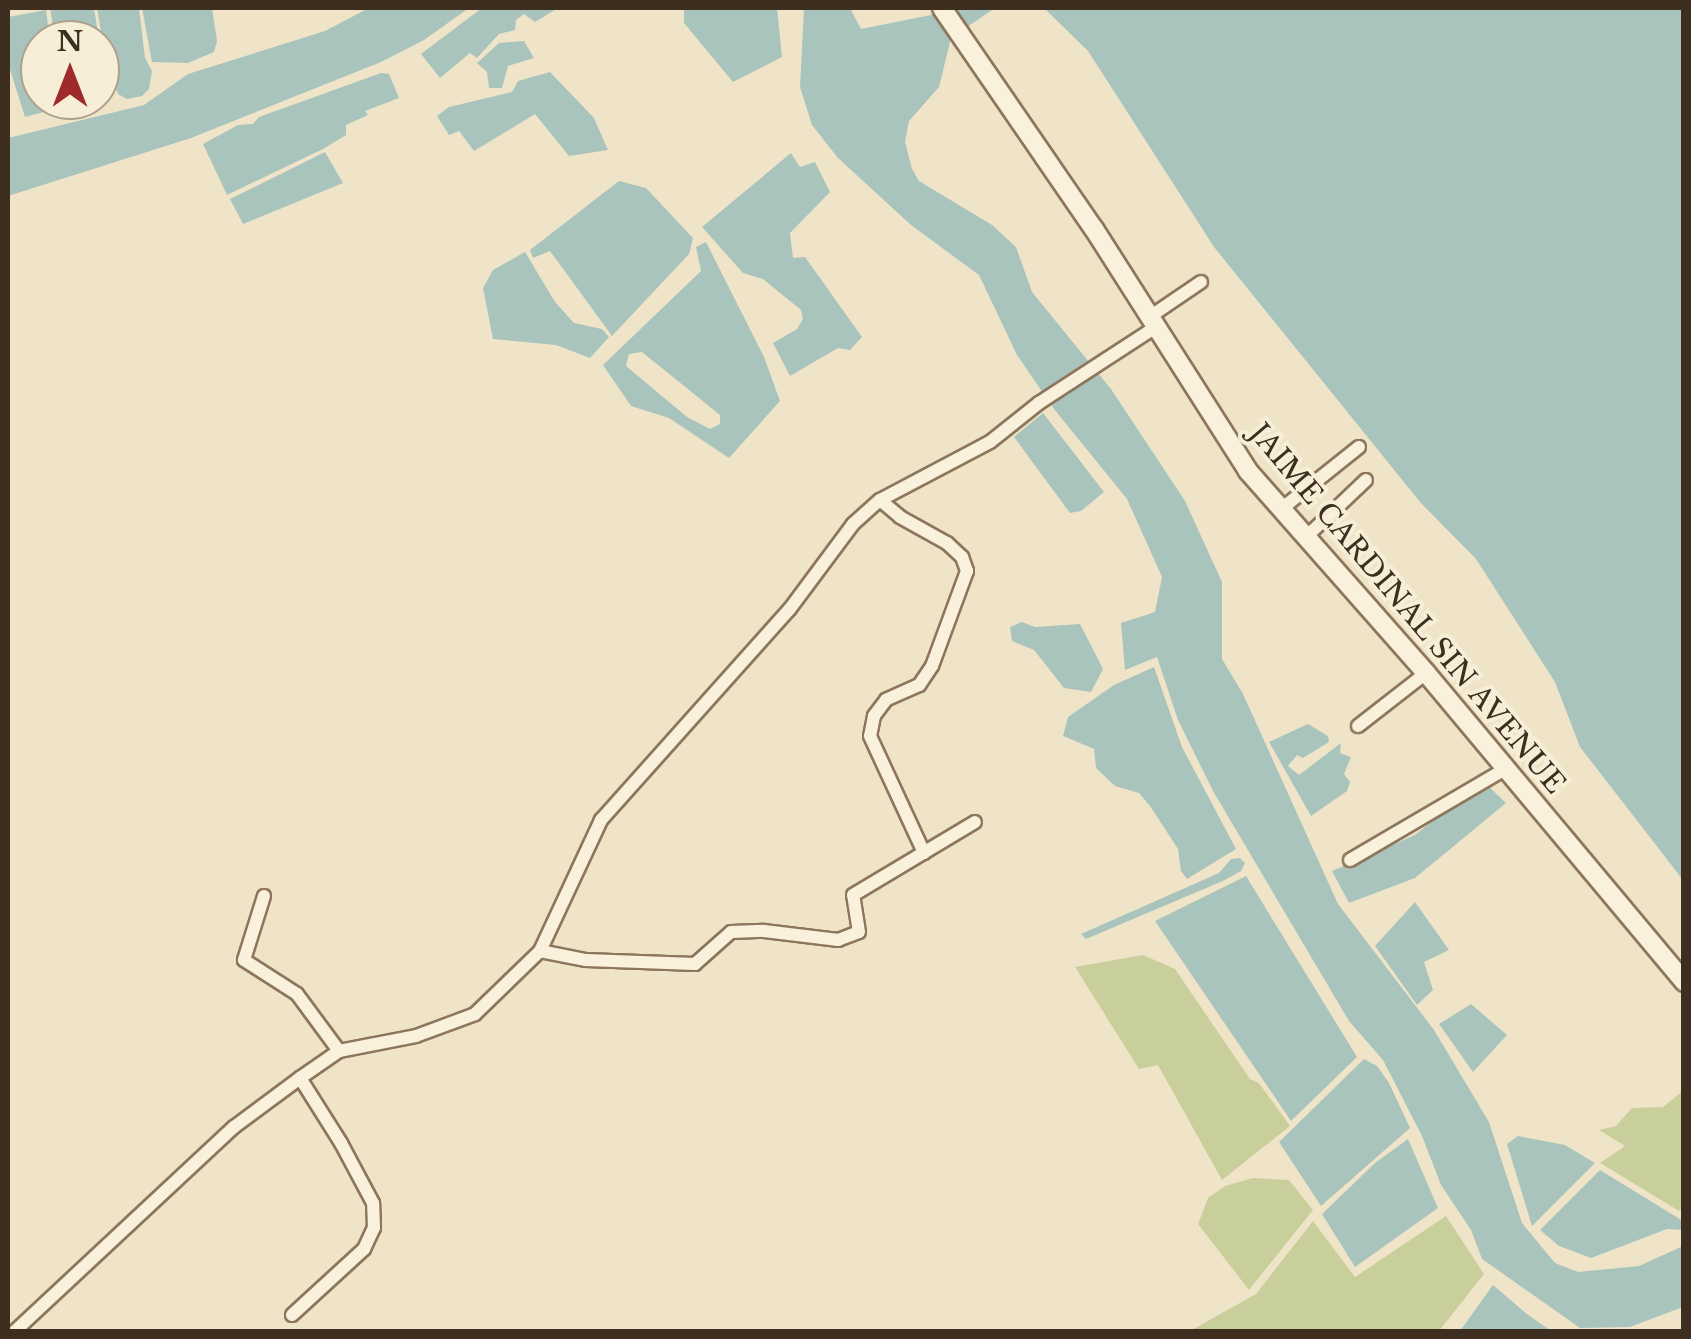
<!DOCTYPE html>
<style>
body{margin:0}
#map{position:relative;width:1691px;height:1339px;overflow:hidden;background:#f0e4c8;font-family:"Libre Baskerville",serif}
div>[style]{position:absolute}
.green>*{inset:0;background:#c9cf9b}
.water>*{inset:0;background:#a9c4bc}
.roads{filter:drop-shadow(2px 0 #8d765c) drop-shadow(-2px 0 #8d765c) drop-shadow(0 2px #8d765c) drop-shadow(0 -2px #8d765c)}
.street>*{height:12px;margin:-6px;padding:0 6px;transform-origin:6px;border-radius:6px;background:#faf1dc}
.secondary>*{height:18px;margin:-9px;padding:0 9px;transform-origin:9px;border-radius:9px;background:#faf1dc}
span{translate:-50% -50%;white-space:nowrap;text-align:center;line-height:1.15;-webkit-text-stroke:8px #f7eed8;paint-order:stroke}
.street-label{font-size:28px;color:#3d2e20}
.frame{position:absolute;inset:0;border:10px solid #3d2e20;pointer-events:none}
.north{position:absolute;left:20px;top:20px;width:100px;height:100px;box-sizing:border-box;background:#f7eed8;border:2px solid #ada18e;border-radius:50%;rotate:0deg;font-size:28px;font-weight:700;line-height:40px;text-align:center;color:#3d2e20}
.north::after{content:'';display:block;margin:auto;width:35px;height:45px;background:#9e2a2b;clip-path:polygon(50% 0,100% 100%,50% 72%,0 100%)}
</style>
<div id="map">
<div class="green">
<div style="clip-path:polygon(1143px 955px,1175px 969px,1250px 1079px,1259px 1083px,1290px 1126px,1222px 1180px,1158px 1065px,1139px 1069px,1075px 967px)"></div>
<div style="clip-path:polygon(1683px 1091px,1684px 1206px,1679px 1211px,1600px 1163px,1625px 1146px,1599px 1130px,1616px 1126px,1632px 1108px,1663px 1107px)"></div>
<div style="clip-path:polygon(1253px 1178px,1289px 1180px,1313px 1210px,1249px 1290px,1198px 1224px,1208px 1198px,1225px 1186px)"></div>
<div style="clip-path:polygon(1446px 1216px,1484px 1274px,1439px 1331px,1190px 1331px,1256px 1294px,1313px 1221px,1355px 1277px)"></div>
</div>
<div class="water">
<div style="clip-path:polygon(50px 8px,94px 8px,99px 40px,55px 40px)"></div>
<div style="clip-path:polygon(97px 8px,139px 8px,145px 58px,152px 71px,149px 89px,142px 96px,127px 99px,118px 94px,106px 62px)"></div>
<div style="clip-path:polygon(142px 8px,212px 8px,217px 41px,214px 52px,188px 63px,152px 62px)"></div>
<div style="clip-path:polygon(369px 8px,469px 8px,424px 40px,381px 62px,191px 138px,8px 196px,8px 138px,144px 105px,188px 74px,325px 31px)"></div>
<div style="clip-path:polygon(482px 8px,558px 8px,535px 22px,524px 14px,516px 20px,515px 30px,499px 34px,477px 58px,470px 53px,440px 78px,421px 54px)"></div>
<div style="clip-path:polygon(684px 8px,777px 8px,782px 57px,733px 82px,684px 23px)"></div>
<div style="clip-path:polygon(804px 8px,850px 8px,861px 29px,931px 15px,940px 8px,995px 8px,951px 38px,939px 87px,909px 121px,905px 142px,912px 169px,919px 181px,992px 225px,1016px 247px,1032px 292px,1111px 389px,1185px 501px,1222px 582px,1222px 659px,1243px 694px,1338px 904px,1434px 1030px,1489px 1122px,1522px 1223px,1555px 1263px,1578px 1272px,1639px 1266px,1683px 1246px,1683px 1307px,1630px 1327px,1580px 1328px,1482px 1259px,1471px 1230px,1441px 1185px,1422px 1136px,1383px 1060px,1349px 1021px,1213px 791px,1178px 720px,1157px 657px,1125px 670px,1121px 623px,1155px 612px,1162px 577px,1127px 499px,1054px 409px,1017px 355px,979px 275px,911px 225px,838px 158px,812px 125px,800px 87px)"></div>
<div style="clip-path:polygon(1044px 8px,1683px 8px,1683px 880px,1580px 747px,1555px 682px,1476px 559px,1420px 502px,1214px 247px,1088px 51px)"></div>
<div style="clip-path:polygon(46px 10px,50px 40px,40px 40px,40px 100px,68px 100px,70px 105px,25px 117px,8px 63px,8px 17px)"></div>
<div style="clip-path:polygon(524px 41px,534px 58px,508px 66px,502px 88px,489px 88px,487px 72px,477px 63px,499px 43px)"></div>
<div style="clip-path:polygon(550px 72px,594px 118px,608px 150px,569px 156px,535px 114px,474px 151px,459px 131px,449px 135px,437px 116px,449px 107px,512px 92px,518px 81px)"></div>
<div style="clip-path:polygon(381px 73px,389px 74px,399px 98px,365px 111px,368px 115px,346px 125px,346px 135px,323px 149px,227px 195px,203px 144px,238px 125px,253px 124px,259px 117px)"></div>
<div style="clip-path:polygon(325px 152px,343px 183px,243px 224px,230px 199px)"></div>
<div style="clip-path:polygon(791px 153px,800px 167px,815px 162px,830px 192px,790px 233px,793px 258px,805px 257px,862px 337px,850px 350px,838px 348px,790px 376px,773px 343px,797px 329px,803px 319px,801px 310px,763px 279px,743px 273px,702px 227px)"></div>
<div style="clip-path:polygon(619px 181px,646px 188px,693px 238px,689px 254px,612px 336px,550px 251px,533px 258px,530px 250px)"></div>
<div style="clip-path:polygon(evenodd,706px 242px,764px 357px,780px 401px,729px 458px,669px 418px,631px 406px,603px 365px,701px 271px,696px 247px,706px 242px,642px 352px,720px 415px,720px 424px,710px 429px,687px 417px,626px 366px,629px 354px,642px 352px)"></div>
<div style="clip-path:polygon(525px 252px,555px 302px,574px 323px,602px 329px,609px 337px,590px 358px,556px 345px,493px 339px,483px 288px,493px 270px)"></div>
<div style="clip-path:polygon(1043px 413px,1104px 492px,1081px 511px,1070px 513px,1014px 437px)"></div>
<div style="clip-path:polygon(1022px 622px,1035px 627px,1080px 624px,1103px 669px,1091px 692px,1064px 688px,1034px 650px,1012px 641px,1010px 627px)"></div>
<div style="clip-path:polygon(1154px 667px,1182px 747px,1236px 849px,1187px 879px,1181px 871px,1178px 849px,1150px 806px,1139px 793px,1115px 786px,1096px 768px,1094px 749px,1063px 736px,1068px 717px,1114px 685px)"></div>
<div style="clip-path:polygon(1308px 724px,1328px 736px,1329px 742px,1303px 758px,1297px 755px,1288px 766px,1299px 775px,1341px 743px,1340px 753px,1351px 757px,1344px 774px,1350px 782px,1347px 791px,1311px 816px,1269px 742px)"></div>
<div style="clip-path:polygon(1483px 781px,1506px 803px,1415px 878px,1349px 903px,1332px 871px,1415px 835px)"></div>
<div style="clip-path:polygon(1240px 858px,1245px 863px,1241px 871px,1225px 880px,1086px 939px,1081px 934px,1219px 873px,1231px 859px)"></div>
<div style="clip-path:polygon(1246px 876px,1357px 1057px,1291px 1121px,1155px 921px)"></div>
<div style="clip-path:polygon(1415px 902px,1449px 950px,1424px 962px,1433px 990px,1417px 1005px,1375px 946px)"></div>
<div style="clip-path:polygon(1471px 1004px,1507px 1035px,1473px 1072px,1439px 1024px)"></div>
<div style="clip-path:polygon(1364px 1059px,1377px 1066px,1389px 1083px,1410px 1128px,1321px 1206px,1279px 1142px)"></div>
<div style="clip-path:polygon(1518px 1136px,1565px 1145px,1595px 1163px,1532px 1226px,1507px 1144px)"></div>
<div style="clip-path:polygon(1408px 1139px,1438px 1208px,1355px 1267px,1322px 1214px,1375px 1163px)"></div>
<div style="clip-path:polygon(1600px 1170px,1683px 1221px,1683px 1230px,1667px 1229px,1591px 1258px,1559px 1246px,1540px 1230px)"></div>
<div style="clip-path:polygon(1493px 1285px,1527px 1314px,1551px 1331px,1460px 1331px)"></div>
</div>
<div class="roads">
<div class="street">
<div style="left:1148px;top:318px;width:64px;rotate:-34.2deg"></div>
<div style="left:880px;top:500px;width:26px;rotate:40deg"></div>
<div style="left:900px;top:517px;width:54px;rotate:29deg"></div>
<div style="left:947px;top:543px;width:21px;rotate:43deg"></div>
<div style="left:962px;top:557px;width:15px;rotate:70deg"></div>
<div style="left:967px;top:571px;width:101px;rotate:110.2deg"></div>
<div style="left:932px;top:666px;width:23px;rotate:124deg"></div>
<div style="left:919px;top:685px;width:36px;rotate:156deg"></div>
<div style="left:886px;top:700px;width:20px;rotate:127deg"></div>
<div style="left:874px;top:716px;width:20px;rotate:101deg"></div>
<div style="left:870px;top:736px;width:129px;rotate:65.2deg"></div>
<div style="left:1280px;top:510px;width:101px;rotate:-38.6deg"></div>
<div style="left:1305px;top:538px;width:84px;rotate:-43.6deg"></div>
<div style="left:1358px;top:726px;width:86px;rotate:-37.9deg"></div>
<div style="left:1350px;top:860px;width:182px;rotate:-30.4deg"></div>
<div style="left:264px;top:896px;width:67px;rotate:107.4deg"></div>
<div style="left:244px;top:960px;width:63px;rotate:32.7deg"></div>
<div style="left:297px;top:994px;width:71px;rotate:53.6deg"></div>
<div style="left:540px;top:951px;width:47px;rotate:11.1deg"></div>
<div style="left:586px;top:960px;width:109px;rotate:2.1deg"></div>
<div style="left:695px;top:964px;width:48px;rotate:-41.6deg"></div>
<div style="left:731px;top:932px;width:33px;rotate:-2deg"></div>
<div style="left:764px;top:931px;width:75px;rotate:6.9deg"></div>
<div style="left:838px;top:940px;width:22px;rotate:-21deg"></div>
<div style="left:859px;top:932px;width:37px;rotate:-99deg"></div>
<div style="left:853px;top:895px;width:142px;rotate:-30.9deg"></div>
<div style="left:292px;top:1315px;width:98px;rotate:-42.5deg"></div>
<div style="left:364px;top:1249px;width:23px;rotate:-65deg"></div>
<div style="left:374px;top:1228px;width:25px;rotate:-92deg"></div>
<div style="left:373px;top:1203px;width:68px;rotate:-118.1deg"></div>
<div style="left:341px;top:1143px;width:77px;rotate:-122.2deg"></div>
<div style="left:14px;top:1332px;width:301px;rotate:-43deg"></div>
<div style="left:234px;top:1127px;width:82px;rotate:-36.6deg"></div>
<div style="left:300px;top:1078px;width:47px;rotate:-34.7deg"></div>
<div style="left:339px;top:1051px;width:78px;rotate:-11deg"></div>
<div style="left:416px;top:1036px;width:63px;rotate:-20.4deg"></div>
<div style="left:475px;top:1014px;width:91px;rotate:-44.1deg"></div>
<div style="left:540px;top:951px;width:145px;rotate:-65deg"></div>
<div style="left:601px;top:820px;width:282px;rotate:-48.2deg"></div>
<div style="left:789px;top:610px;width:107px;rotate:-53.3deg"></div>
<div style="left:853px;top:524px;width:36px;rotate:-42deg"></div>
<div style="left:880px;top:500px;width:124px;rotate:-27.8deg"></div>
<div style="left:990px;top:442px;width:63px;rotate:-38.5deg"></div>
<div style="left:1039px;top:403px;width:137px;rotate:-33.1deg"></div>
</div>
<div class="secondary">
<div style="left:942px;top:8px;width:268px;rotate:55.5deg"></div>
<div style="left:1094px;top:229px;width:287px;rotate:57.5deg"></div>
<div style="left:1248px;top:471px;width:269px;rotate:48.6deg"></div>
<div style="left:1426px;top:673px;width:403px;rotate:50.1deg"></div>
</div>
</div>
<div class="street-label">
<span style="left:1407px;top:609px;rotate:50deg">JAIME CARDINAL SIN AVENUE</span>
</div>
<div class="frame"></div>
<div class="north">N</div>
</div>
